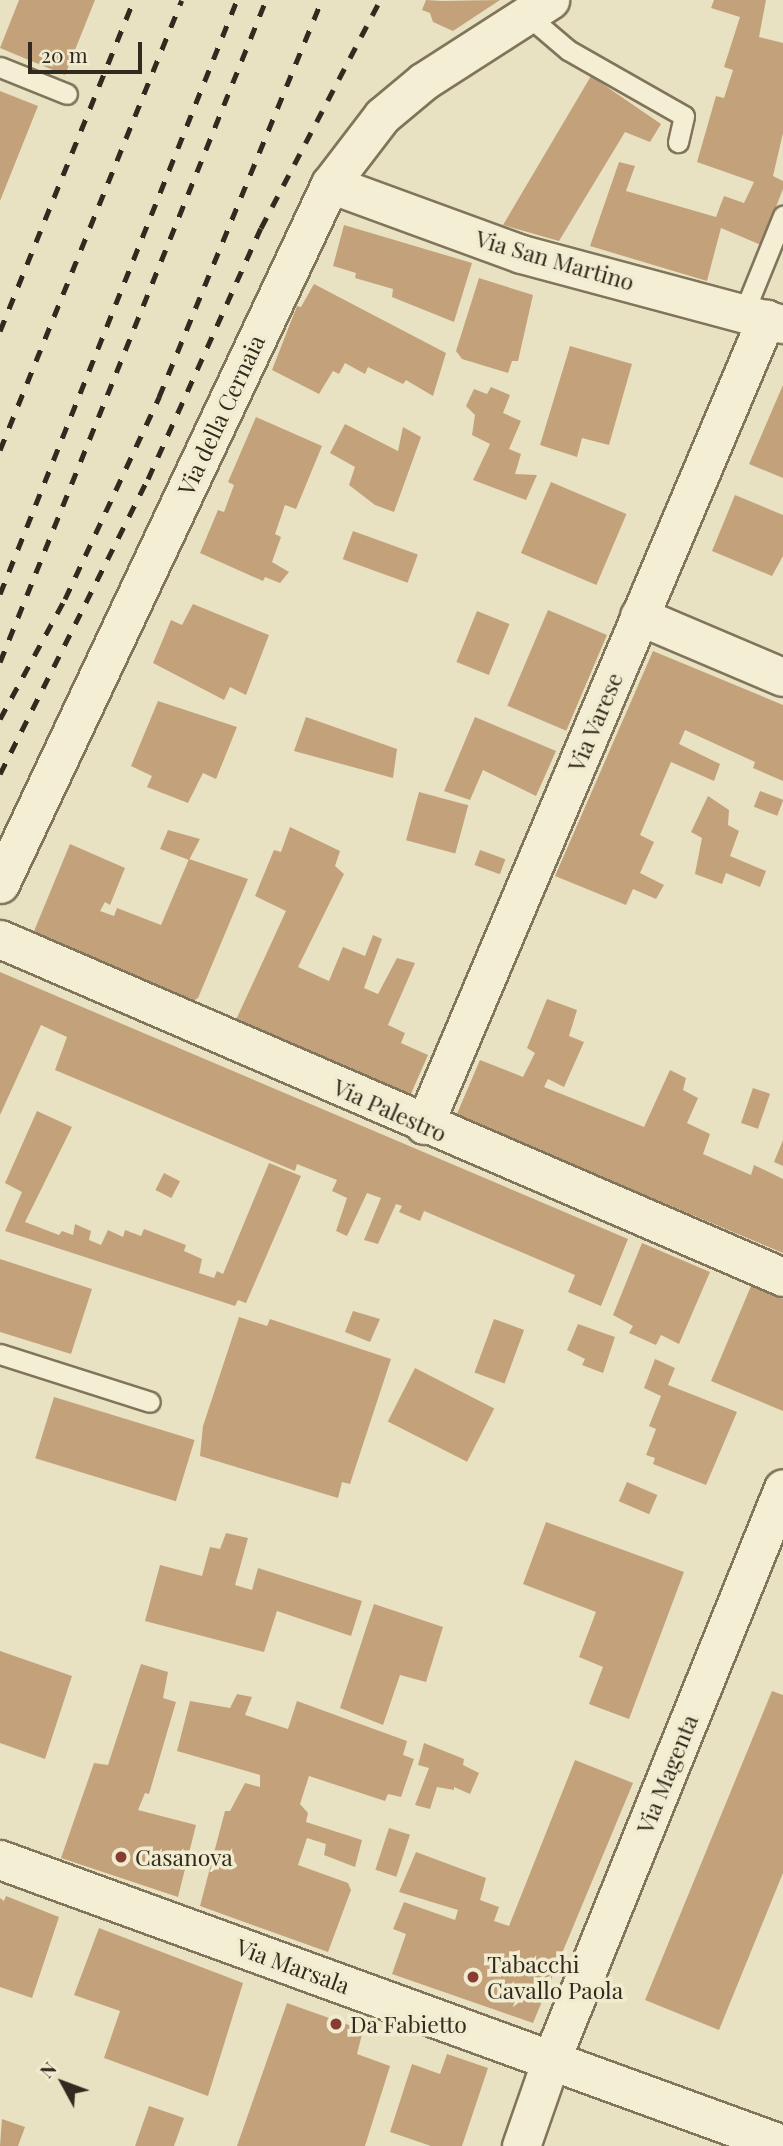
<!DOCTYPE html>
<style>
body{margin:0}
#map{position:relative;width:783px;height:2146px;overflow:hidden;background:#e8e2c2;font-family:"Playfair Display",serif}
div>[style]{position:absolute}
.building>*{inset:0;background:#c3a27b;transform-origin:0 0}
.roads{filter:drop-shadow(2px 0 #80745b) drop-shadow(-2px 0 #80745b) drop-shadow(0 2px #80745b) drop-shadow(0 -2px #80745b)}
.service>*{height:19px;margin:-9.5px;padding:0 9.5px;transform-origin:9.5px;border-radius:9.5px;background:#f4efd4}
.minor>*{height:37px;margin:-18.5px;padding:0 18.5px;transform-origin:18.5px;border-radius:18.5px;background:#f4efd4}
.tertiary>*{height:38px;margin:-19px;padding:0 19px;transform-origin:19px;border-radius:19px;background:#f4efd4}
.rail>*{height:5px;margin-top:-2.5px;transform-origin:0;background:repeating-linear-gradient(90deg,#322a1e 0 12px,transparent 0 24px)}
.dots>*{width:19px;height:19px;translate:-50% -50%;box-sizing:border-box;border:4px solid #f1ecd0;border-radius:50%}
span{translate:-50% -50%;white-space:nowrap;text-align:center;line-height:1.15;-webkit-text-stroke:7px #f1ecd0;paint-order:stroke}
.street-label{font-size:23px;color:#322a1e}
.poi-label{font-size:23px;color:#322a1e}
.left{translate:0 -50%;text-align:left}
.north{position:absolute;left:28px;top:2048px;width:70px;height:70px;-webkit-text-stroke:5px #f1ecd0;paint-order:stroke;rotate:311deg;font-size:19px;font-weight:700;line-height:28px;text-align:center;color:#322a1e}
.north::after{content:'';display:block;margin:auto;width:24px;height:32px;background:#322a1e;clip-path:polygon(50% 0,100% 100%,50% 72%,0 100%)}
.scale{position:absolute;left:28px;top:42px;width:114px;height:32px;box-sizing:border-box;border:4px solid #322a1e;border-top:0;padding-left:9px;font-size:21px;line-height:24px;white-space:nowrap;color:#322a1e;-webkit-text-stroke:5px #f1ecd0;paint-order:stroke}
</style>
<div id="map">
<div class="building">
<div style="clip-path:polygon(19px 0,95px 0,65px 75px,0 48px)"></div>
<div style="clip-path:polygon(426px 0,442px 1px,500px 0,453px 31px,433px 22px,430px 13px,422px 10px)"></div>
<div style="clip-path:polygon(714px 0,766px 0,759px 37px,783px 43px,783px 133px,773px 176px,783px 181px,783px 189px,761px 245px,721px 228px,707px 281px,590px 246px,619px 162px,635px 166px,626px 191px,716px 217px,724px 196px,744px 203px,754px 182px,697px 162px,716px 96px,724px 98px,733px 70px,724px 67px,740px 17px,711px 8px)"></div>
<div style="clip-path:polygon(591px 76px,661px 124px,650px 142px,625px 132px,559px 241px,503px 225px)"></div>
<div style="clip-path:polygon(0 91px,38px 106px,0 201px)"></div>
<div style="clip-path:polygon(344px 225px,472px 263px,454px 322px,392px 297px,393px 289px,355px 278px,356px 273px,333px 266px)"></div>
<div style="clip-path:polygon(479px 278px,533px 295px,518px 361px,512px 361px,508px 373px,462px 359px,456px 351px)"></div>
<div style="clip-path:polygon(314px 284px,446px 353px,433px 396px,406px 380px,403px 384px,368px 367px,365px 374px,345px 363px,339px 374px,333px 371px,319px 394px,272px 370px,297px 306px,301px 307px)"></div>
<div style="clip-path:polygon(570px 346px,632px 364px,609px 445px,582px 438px,577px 457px,540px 445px)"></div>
<div style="clip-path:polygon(783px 385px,783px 478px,749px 464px)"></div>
<div style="clip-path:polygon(491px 387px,510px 395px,503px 413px,521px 421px,509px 449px,521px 454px,515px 474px,537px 475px,526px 500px,473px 480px,490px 444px,472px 435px,475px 415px,466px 406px,474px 389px,487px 394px)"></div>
<div style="clip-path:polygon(256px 417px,322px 446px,296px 509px,285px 505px,275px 534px,281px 537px,272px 562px,289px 572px,280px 583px,265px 577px,263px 581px,200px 553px,218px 510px,224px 512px,234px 485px,228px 482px)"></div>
<div style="clip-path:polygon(345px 424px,398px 451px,403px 427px,421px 437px,394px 512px,375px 505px,349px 485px,355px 467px,330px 453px)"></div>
<div style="left:551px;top:482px;width:82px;height:77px;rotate:23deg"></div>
<div style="clip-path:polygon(735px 495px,783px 515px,783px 556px,772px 576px,712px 551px)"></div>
<div style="left:353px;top:531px;width:69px;height:30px;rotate:20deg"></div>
<div style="clip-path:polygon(193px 604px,269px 635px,246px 695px,230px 687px,224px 700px,153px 663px,171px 620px,182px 625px)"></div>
<div style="left:548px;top:610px;width:64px;height:104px;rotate:23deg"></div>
<div style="left:477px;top:611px;width:35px;height:55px;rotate:22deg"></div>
<div style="clip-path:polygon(653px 651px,783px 705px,783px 781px,753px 768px,755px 762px,685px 730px,679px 744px,720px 764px,714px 781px,671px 762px,640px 835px,654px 842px,640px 873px,664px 885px,656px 899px,633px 889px,626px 905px,555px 876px)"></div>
<div style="clip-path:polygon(158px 701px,237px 727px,216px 779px,203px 773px,188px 803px,147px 787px,152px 776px,131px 766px)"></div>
<div style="clip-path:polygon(306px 717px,397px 749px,393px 778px,294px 751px)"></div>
<div style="clip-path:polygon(475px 717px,556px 751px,536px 796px,483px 770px,470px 800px,444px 791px)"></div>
<div style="left:760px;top:791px;width:25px;height:17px;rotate:21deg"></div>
<div style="left:419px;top:792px;width:51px;height:50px;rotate:15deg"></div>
<div style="clip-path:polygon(708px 796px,729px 810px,728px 825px,739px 831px,730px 856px,766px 871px,760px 887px,726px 873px,722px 884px,695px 874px,702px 838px,691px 832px)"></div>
<div style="clip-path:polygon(290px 827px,340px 851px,335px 866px,344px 874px,298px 967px,329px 981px,343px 947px,365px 956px,373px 935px,382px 939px,364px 988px,378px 994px,397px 958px,415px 963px,388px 1025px,405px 1033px,401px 1043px,428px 1055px,410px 1096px,235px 1022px,286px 911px,255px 896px,274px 850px,281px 852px)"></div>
<div style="clip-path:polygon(168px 830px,200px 839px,189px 860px,160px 849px)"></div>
<div style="clip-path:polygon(70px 844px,125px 868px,110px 905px,105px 902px,100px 911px,114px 916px,117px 908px,161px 925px,189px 859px,248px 879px,198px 998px,192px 1002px,32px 936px)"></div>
<div style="left:480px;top:850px;width:27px;height:16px;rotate:20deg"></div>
<div style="clip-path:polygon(0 972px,628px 1239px,601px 1306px,568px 1292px,575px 1275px,424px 1211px,420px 1221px,399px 1212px,402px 1206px,396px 1204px,378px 1244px,364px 1240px,381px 1198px,367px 1193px,347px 1236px,336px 1231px,347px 1198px,332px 1191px,337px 1180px,297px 1164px,295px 1171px,55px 1070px,67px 1037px,41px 1025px,0 1115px)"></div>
<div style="clip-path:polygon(547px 999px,577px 1010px,569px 1036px,584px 1042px,564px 1087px,548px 1079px,544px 1087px,644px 1127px,670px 1070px,686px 1078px,683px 1090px,698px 1098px,687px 1123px,710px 1134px,703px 1154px,751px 1175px,754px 1165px,783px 1179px,783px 1253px,456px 1116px,480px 1060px,523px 1077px,535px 1053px,527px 1048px)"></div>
<div style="left:753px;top:1088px;width:18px;height:37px;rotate:19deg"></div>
<div style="clip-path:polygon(37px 1111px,72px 1127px,25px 1222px,59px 1235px,62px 1231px,73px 1235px,75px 1224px,91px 1231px,89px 1240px,101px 1245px,108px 1230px,123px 1237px,125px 1230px,141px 1236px,144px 1229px,186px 1245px,184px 1251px,202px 1259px,199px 1273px,214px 1278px,217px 1271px,223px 1274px,269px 1163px,301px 1176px,246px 1303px,238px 1300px,235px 1306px,5px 1231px,22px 1192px,5px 1183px)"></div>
<div style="clip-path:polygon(783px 1140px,783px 1166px,774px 1162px)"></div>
<div style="left:164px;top:1173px;width:18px;height:19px;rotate:27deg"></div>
<div style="clip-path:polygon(642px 1243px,710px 1272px,679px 1344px,661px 1335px,656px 1345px,629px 1333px,633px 1326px,613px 1315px)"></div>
<div style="clip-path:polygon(0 1259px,92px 1289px,71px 1354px,0 1332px)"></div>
<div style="clip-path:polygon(751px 1286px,783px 1299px,783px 1411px,711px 1381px)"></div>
<div style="clip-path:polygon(353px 1311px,380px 1319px,370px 1342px,345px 1332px)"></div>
<div style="clip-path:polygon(239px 1317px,267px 1326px,270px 1319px,391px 1359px,350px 1484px,342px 1482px,338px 1498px,200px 1456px,203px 1426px)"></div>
<div style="left:494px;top:1319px;width:32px;height:57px;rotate:20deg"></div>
<div style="clip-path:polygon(578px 1324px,615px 1337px,603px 1373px,582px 1365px,585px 1359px,567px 1350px)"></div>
<div style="clip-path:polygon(655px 1359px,675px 1368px,668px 1385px,737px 1412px,706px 1485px,653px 1464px,655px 1458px,646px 1455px,656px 1429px,649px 1426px,661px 1396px,644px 1388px)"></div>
<div style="left:415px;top:1368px;width:89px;height:60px;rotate:27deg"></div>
<div style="left:54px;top:1397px;width:147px;height:64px;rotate:17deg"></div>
<div style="left:627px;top:1482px;width:33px;height:21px;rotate:23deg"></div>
<div style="clip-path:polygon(546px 1522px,684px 1572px,629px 1719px,589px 1704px,603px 1667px,579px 1657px,596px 1612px,523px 1584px)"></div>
<div style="clip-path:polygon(226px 1533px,248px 1538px,235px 1585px,252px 1590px,258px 1568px,362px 1601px,351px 1636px,277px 1611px,264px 1652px,145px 1621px,160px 1565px,202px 1576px,210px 1547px,220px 1549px)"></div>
<div style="clip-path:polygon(374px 1604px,443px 1627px,426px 1682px,400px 1675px,383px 1725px,340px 1708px)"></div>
<div style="clip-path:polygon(0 1651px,72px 1676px,45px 1759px,0 1743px)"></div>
<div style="clip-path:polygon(141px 1664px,168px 1672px,163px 1698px,176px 1702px,149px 1794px,145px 1793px,138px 1810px,196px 1825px,178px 1897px,61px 1858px,94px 1763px,108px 1765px)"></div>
<div style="clip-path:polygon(772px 1691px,783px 1695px,783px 1873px,719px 2030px,645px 2000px)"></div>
<div style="clip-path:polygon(237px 1694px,252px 1697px,245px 1715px,288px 1729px,297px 1701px,407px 1741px,403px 1755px,414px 1759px,401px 1797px,388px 1794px,385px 1801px,309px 1776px,300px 1804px,308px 1813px,306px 1822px,362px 1840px,355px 1867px,324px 1855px,326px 1844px,307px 1838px,298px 1865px,348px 1883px,351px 1890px,328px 1952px,200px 1906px,225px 1811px,230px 1811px,245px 1783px,260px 1787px,260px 1775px,177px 1751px,190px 1701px,230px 1708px)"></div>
<div style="clip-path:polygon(424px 1743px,464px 1759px,463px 1765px,479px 1773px,470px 1794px,454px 1787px,454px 1790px,437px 1787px,430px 1809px,415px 1805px,429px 1768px,418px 1765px)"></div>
<div style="clip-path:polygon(575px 1760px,633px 1783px,533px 2023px,392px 1974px,406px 1934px,393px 1929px,404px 1902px,455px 1920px,458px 1910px,399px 1892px,416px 1852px,486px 1878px,480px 1900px,499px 1907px,494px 1921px,509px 1926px)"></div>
<div style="left:389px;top:1828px;width:22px;height:44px;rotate:18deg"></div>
<div style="clip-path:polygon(6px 1896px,59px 1917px,32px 1998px,0 1987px,0 1898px,4px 1901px)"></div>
<div style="clip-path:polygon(99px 1928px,243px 1983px,208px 2096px,104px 2058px,120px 2011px,74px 1995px)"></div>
<div style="clip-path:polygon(287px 2003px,363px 2030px,357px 2054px,390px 2066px,365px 2146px,237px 2146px)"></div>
<div style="clip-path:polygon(447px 2054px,488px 2068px,462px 2146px,431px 2146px,390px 2132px,412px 2064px,440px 2074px)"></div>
<div style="clip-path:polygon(149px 2106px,184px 2118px,174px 2146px,135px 2146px)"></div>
<div style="clip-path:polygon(2px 2119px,25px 2127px,18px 2146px,0 2146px)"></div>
</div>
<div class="roads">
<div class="service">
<div style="left:527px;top:15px;width:54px;rotate:40.5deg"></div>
<div style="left:568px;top:50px;width:133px;rotate:29.6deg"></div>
<div style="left:684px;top:116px;width:27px;rotate:103deg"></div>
<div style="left:0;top:67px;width:72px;rotate:21.9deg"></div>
<div style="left:744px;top:312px;width:104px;rotate:-67.9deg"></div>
<div style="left:0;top:1354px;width:157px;rotate:17.7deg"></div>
</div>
<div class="minor">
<div style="left:330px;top:184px;width:203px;rotate:20.1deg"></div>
<div style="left:521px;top:254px;width:271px;rotate:15deg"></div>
<div style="left:639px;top:616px;width:156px;rotate:23deg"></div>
<div style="left:0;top:884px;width:774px;rotate:-64.76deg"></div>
<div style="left:330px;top:184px;width:86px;rotate:-52.6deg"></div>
<div style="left:382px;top:116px;width:55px;rotate:-39.8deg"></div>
<div style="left:424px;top:81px;width:150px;rotate:-32.7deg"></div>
<div style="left:0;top:939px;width:853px;rotate:23.35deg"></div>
<div style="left:424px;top:1125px;width:876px;rotate:-67.01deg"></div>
<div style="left:521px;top:2146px;width:91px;rotate:-70.8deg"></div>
<div style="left:551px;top:2060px;width:617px;rotate:-67.92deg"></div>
</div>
<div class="tertiary">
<div style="left:0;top:1860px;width:833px;rotate:20deg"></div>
</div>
</div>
<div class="rail">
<div style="left:0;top:331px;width:357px;rotate:-68deg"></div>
<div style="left:0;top:450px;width:485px;rotate:-68deg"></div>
<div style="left:0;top:594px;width:640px;rotate:-68.25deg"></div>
<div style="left:0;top:662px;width:713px;rotate:-68.11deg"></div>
<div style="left:0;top:719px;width:136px;rotate:-61.6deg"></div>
<div style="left:65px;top:599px;width:223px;rotate:-65deg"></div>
<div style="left:159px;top:397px;width:429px;rotate:-67.7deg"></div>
<div style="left:0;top:774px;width:330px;rotate:-63.4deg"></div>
<div style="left:148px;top:479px;width:275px;rotate:-65.8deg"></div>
<div style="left:261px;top:228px;width:257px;rotate:-62.4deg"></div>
</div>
<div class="dots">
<div style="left:121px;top:1857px;background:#893c31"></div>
<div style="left:473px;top:1977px;background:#893c31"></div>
<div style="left:336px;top:2024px;background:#893c31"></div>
</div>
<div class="street-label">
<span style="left:555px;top:260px;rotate:16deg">Via San Martino</span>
<span style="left:221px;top:415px;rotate:-65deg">Via della Cernaia</span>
<span style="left:595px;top:722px;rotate:-67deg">Via Varese</span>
<span style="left:390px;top:1110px;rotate:24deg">Via Palestro</span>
<span style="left:667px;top:1774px;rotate:-68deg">Via Magenta</span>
<span style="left:293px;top:1966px;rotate:20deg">Via Marsala</span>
</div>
<div class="poi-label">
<span class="left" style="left:135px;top:1857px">Casanova</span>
<span class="left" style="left:487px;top:1977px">Tabacchi<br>Cavallo Paola</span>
<span class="left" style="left:350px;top:2024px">Da Fabietto</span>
</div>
<div class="north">N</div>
<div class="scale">20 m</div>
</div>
